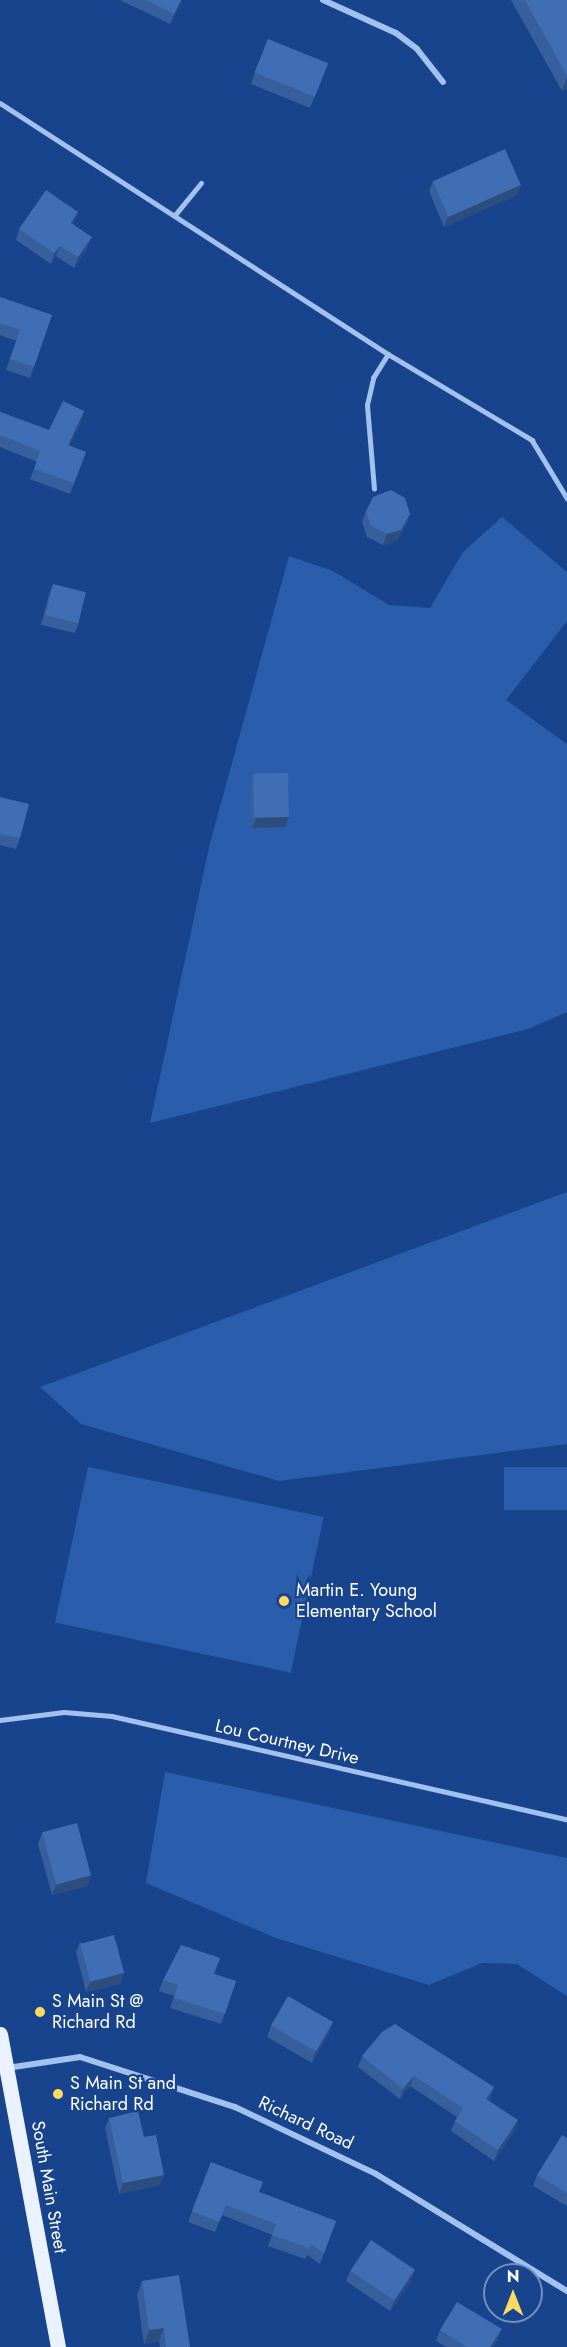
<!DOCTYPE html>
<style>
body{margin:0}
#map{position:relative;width:567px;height:2347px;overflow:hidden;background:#18448d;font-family:Jost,sans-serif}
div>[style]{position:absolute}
.green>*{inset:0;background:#2a5dab;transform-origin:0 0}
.lane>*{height:4.5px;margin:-2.25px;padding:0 2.25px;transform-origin:2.25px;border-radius:2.25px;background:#a3c1ef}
.street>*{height:6px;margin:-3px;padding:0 3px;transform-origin:3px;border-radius:3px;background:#a3c1ef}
.primary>*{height:15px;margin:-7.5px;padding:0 7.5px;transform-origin:7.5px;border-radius:7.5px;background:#eaf1ff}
.wall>*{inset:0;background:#375f9c}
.shaded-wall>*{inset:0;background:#2d4d7f}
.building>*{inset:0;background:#406eb5;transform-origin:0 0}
.dots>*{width:16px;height:16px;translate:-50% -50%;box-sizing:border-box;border:3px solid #18448d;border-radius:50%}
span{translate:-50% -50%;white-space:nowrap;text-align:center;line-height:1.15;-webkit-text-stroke:4.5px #18448d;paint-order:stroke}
.poi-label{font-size:18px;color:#fff}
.left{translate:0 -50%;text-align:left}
.street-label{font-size:18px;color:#fff}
.north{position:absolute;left:483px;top:2263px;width:60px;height:60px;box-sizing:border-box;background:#18448d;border:2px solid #748fbb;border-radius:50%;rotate:0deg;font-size:16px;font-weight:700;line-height:24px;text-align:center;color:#fff}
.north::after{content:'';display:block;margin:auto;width:21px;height:27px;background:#ffda60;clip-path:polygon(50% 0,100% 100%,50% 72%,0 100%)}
</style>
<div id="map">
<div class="green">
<div style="clip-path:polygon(502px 517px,567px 572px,567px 621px,506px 700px,567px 744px,567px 1012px,528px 1029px,150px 1123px,210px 843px,289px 556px,333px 571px,389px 605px,430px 608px,463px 552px)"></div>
<div style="clip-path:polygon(567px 1192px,567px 1444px,279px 1481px,81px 1424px,40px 1387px)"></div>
<div style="left:88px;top:1467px;width:241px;height:159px;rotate:12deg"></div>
<div style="left:567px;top:1467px;width:43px;height:63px;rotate:90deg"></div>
<div style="clip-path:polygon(165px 1772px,567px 1858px,567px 1996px,517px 1964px,482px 1963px,429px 1985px,276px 1938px,146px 1883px)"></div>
</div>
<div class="lane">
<div style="left:0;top:103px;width:462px;rotate:32.9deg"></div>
<div style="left:388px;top:354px;width:168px;rotate:30.8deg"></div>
<div style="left:532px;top:440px;width:68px;rotate:58.9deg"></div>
<div style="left:175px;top:215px;width:41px;rotate:-50.9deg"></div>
<div style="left:374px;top:489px;width:84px;rotate:-94.8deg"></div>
<div style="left:367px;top:405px;width:28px;rotate:-77deg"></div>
<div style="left:373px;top:378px;width:28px;rotate:-58deg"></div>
<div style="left:0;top:1720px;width:64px;rotate:-7.1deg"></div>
<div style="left:64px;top:1712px;width:48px;rotate:4.8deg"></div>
<div style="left:112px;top:1716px;width:467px;rotate:12.8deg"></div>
</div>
<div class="street">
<div style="left:323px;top:0;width:80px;rotate:24.3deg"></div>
<div style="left:396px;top:33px;width:26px;rotate:37deg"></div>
<div style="left:417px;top:49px;width:42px;rotate:51.8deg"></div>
<div style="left:7px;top:2068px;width:74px;rotate:-8.6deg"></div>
<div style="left:80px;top:2057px;width:163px;rotate:17.9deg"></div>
<div style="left:235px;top:2107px;width:156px;rotate:25.4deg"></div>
<div style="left:376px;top:2174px;width:224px;rotate:31.5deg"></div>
</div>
<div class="primary">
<div style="left:0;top:2034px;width:318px;rotate:79.5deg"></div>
</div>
<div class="wall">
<div style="clip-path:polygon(120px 0,182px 0,170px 24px)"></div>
<div style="clip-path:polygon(511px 0,567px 0,567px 89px,562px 91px)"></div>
<div style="clip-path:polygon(328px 63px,310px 108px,251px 84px,255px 73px)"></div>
<div style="clip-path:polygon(433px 181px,521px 185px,517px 195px,444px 227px,429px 191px)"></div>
<div style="clip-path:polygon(74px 223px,74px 224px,88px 247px,74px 268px,56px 256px,51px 264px,16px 240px,19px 229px)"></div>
<div style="clip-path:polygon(0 297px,52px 315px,30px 378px,6px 370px,16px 341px,0 335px)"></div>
<div style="clip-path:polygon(84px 411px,81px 422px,69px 446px,86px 452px,70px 494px,30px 479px,37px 462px,0 447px,0 412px,49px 430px)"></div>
<div style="clip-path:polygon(366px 511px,410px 514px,406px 525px,397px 541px,383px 545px,367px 537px,362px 522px)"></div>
<div style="clip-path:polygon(53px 584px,79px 622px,75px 633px,41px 625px,49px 595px)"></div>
<div style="clip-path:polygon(253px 774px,285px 827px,252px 828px,249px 785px)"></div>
<div style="clip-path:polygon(0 797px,20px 838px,16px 849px,0 845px)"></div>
<div style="clip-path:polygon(42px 1833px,91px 1875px,87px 1886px,52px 1895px,38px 1844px)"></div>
<div style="clip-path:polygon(80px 1942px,124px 1973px,120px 1984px,86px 1992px,76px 1952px)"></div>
<div style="clip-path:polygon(214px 1974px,236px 1981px,221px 2024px,170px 2008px,174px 1996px,159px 1991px,163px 1980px)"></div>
<div style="clip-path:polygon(271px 2026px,329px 2033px,312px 2063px,267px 2037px)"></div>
<div style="clip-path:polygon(362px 2056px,494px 2087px,489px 2100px,515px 2130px,494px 2161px,451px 2131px,457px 2117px,410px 2086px,400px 2099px,358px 2067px)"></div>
<div style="clip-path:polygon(109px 2118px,144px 2137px,164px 2175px,160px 2185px,119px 2194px,105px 2128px)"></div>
<div style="clip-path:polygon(567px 2138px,567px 2206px,533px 2186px,537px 2175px)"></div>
<div style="clip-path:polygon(211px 2162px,259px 2192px,336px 2221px,320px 2264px,307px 2255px,305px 2259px,268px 2246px,272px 2235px,222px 2215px,215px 2232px,188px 2222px)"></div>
<div style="clip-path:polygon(350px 2271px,411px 2281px,390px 2311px,346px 2281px)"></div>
<div style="clip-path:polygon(142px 2281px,190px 2347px,160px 2347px,159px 2341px,144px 2344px,137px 2295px)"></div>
<div style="clip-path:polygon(440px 2330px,498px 2339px,493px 2347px,446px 2347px,436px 2341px)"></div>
</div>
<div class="shaded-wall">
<div style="clip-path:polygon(181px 0,182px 0,170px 24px,174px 14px)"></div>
<div style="clip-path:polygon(567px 78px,567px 89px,562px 91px)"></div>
<div style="clip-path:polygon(521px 185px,517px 195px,444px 227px,448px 217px)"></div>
<div style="clip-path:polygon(78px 212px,74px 223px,67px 233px,71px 223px)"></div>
<div style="clip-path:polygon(92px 237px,88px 247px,74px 268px,78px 257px)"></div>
<div style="clip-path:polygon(60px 246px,56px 256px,51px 264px,54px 253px)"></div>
<div style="clip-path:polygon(84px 411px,81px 422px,64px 456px,68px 445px)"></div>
<div style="clip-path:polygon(410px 514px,406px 525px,397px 541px,383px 545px,387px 534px)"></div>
<div style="clip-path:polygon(289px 817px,285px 827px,252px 828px,256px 818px)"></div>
<div style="clip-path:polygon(91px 1875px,87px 1886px,52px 1895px,56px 1885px)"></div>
<div style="clip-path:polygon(124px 1973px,120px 1984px,86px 1992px,90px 1982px)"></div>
<div style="clip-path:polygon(333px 2022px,329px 2033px,312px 2063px,315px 2052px)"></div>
<div style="clip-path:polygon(414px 2076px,410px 2086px,400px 2099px,403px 2089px)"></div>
<div style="clip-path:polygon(494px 2087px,491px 2098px,482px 2109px,486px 2099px)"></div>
<div style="clip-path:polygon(518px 2120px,515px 2130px,494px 2161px,498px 2150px)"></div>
<div style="clip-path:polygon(164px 2175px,160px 2185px,119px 2194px,123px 2183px)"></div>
<div style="clip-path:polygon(415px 2270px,411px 2281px,390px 2311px,394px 2301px)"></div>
<div style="clip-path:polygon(164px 2328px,159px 2341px,144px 2344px,149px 2330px)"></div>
<div style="clip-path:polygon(502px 2329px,498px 2339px,493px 2347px,490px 2347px)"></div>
</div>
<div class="building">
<div style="clip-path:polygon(146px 0,181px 0,174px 14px)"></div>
<div style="clip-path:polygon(525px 0,567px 0,567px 76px)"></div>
<div style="left:268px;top:39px;width:65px;height:36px;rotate:22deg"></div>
<div style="left:505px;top:149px;width:39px;height:79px;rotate:66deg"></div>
<div style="clip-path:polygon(46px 190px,78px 212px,71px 223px,92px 237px,78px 257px,60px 246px,54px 253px,19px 229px)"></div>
<div style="clip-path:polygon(0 297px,52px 315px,34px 367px,10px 359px,20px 330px,0 323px)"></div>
<div style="clip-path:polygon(63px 401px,84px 411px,68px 445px,86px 452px,74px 483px,34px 469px,40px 451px,0 435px,0 412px,49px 430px)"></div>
<div style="clip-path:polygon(391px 490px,405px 498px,410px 514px,401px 530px,387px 534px,371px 526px,366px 511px,373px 497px)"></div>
<div style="left:53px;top:584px;width:34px;height:32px;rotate:14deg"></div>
<div style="left:288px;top:773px;width:44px;height:35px;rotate:89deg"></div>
<div style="clip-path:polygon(0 797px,29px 804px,20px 838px,0 834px)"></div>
<div style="left:77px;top:1823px;width:54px;height:36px;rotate:75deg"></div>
<div style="left:114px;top:1935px;width:39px;height:35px;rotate:75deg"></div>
<div style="clip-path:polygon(181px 1945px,220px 1958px,214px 1974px,236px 1981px,225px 2014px,174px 1998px,178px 1985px,163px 1980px)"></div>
<div style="left:288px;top:1996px;width:52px;height:34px;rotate:30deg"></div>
<div style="clip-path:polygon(395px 2024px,494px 2087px,486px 2099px,518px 2120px,498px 2150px,455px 2121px,463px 2108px,414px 2076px,403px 2089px,362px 2056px,382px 2032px)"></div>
<div style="clip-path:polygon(138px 2111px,144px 2137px,156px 2135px,164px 2175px,123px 2183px,109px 2118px)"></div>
<div style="clip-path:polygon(562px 2135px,567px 2138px,567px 2193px,537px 2175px)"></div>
<div style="clip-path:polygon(211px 2162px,263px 2182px,259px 2192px,336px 2221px,324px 2253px,311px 2244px,309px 2248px,272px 2235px,276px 2224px,226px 2205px,219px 2222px,192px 2211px)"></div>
<div style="left:371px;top:2240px;width:53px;height:37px;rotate:34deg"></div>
<div style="clip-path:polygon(179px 2275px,190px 2347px,166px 2347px,164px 2328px,149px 2330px,142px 2281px)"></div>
<div style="clip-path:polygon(457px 2302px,502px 2329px,490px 2347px,467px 2347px,440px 2330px)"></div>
</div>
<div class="dots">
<div style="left:284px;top:1601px;background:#ffda60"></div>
<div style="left:40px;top:2012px;background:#ffda60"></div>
<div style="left:58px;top:2094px;background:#ffda60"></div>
</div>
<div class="poi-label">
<span class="left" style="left:296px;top:1601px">Martin E. Young<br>Elementary School</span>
<span class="left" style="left:52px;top:2012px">S Main St @<br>Richard Rd</span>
<span class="left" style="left:70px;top:2094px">S Main St and<br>Richard Rd</span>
</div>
<div class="street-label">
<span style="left:287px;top:1742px;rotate:13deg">Lou Courtney Drive</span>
<span style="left:306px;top:2123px;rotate:25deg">Richard Road</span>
<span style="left:49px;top:2187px;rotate:80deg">South Main Street</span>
</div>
<div class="north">N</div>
</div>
